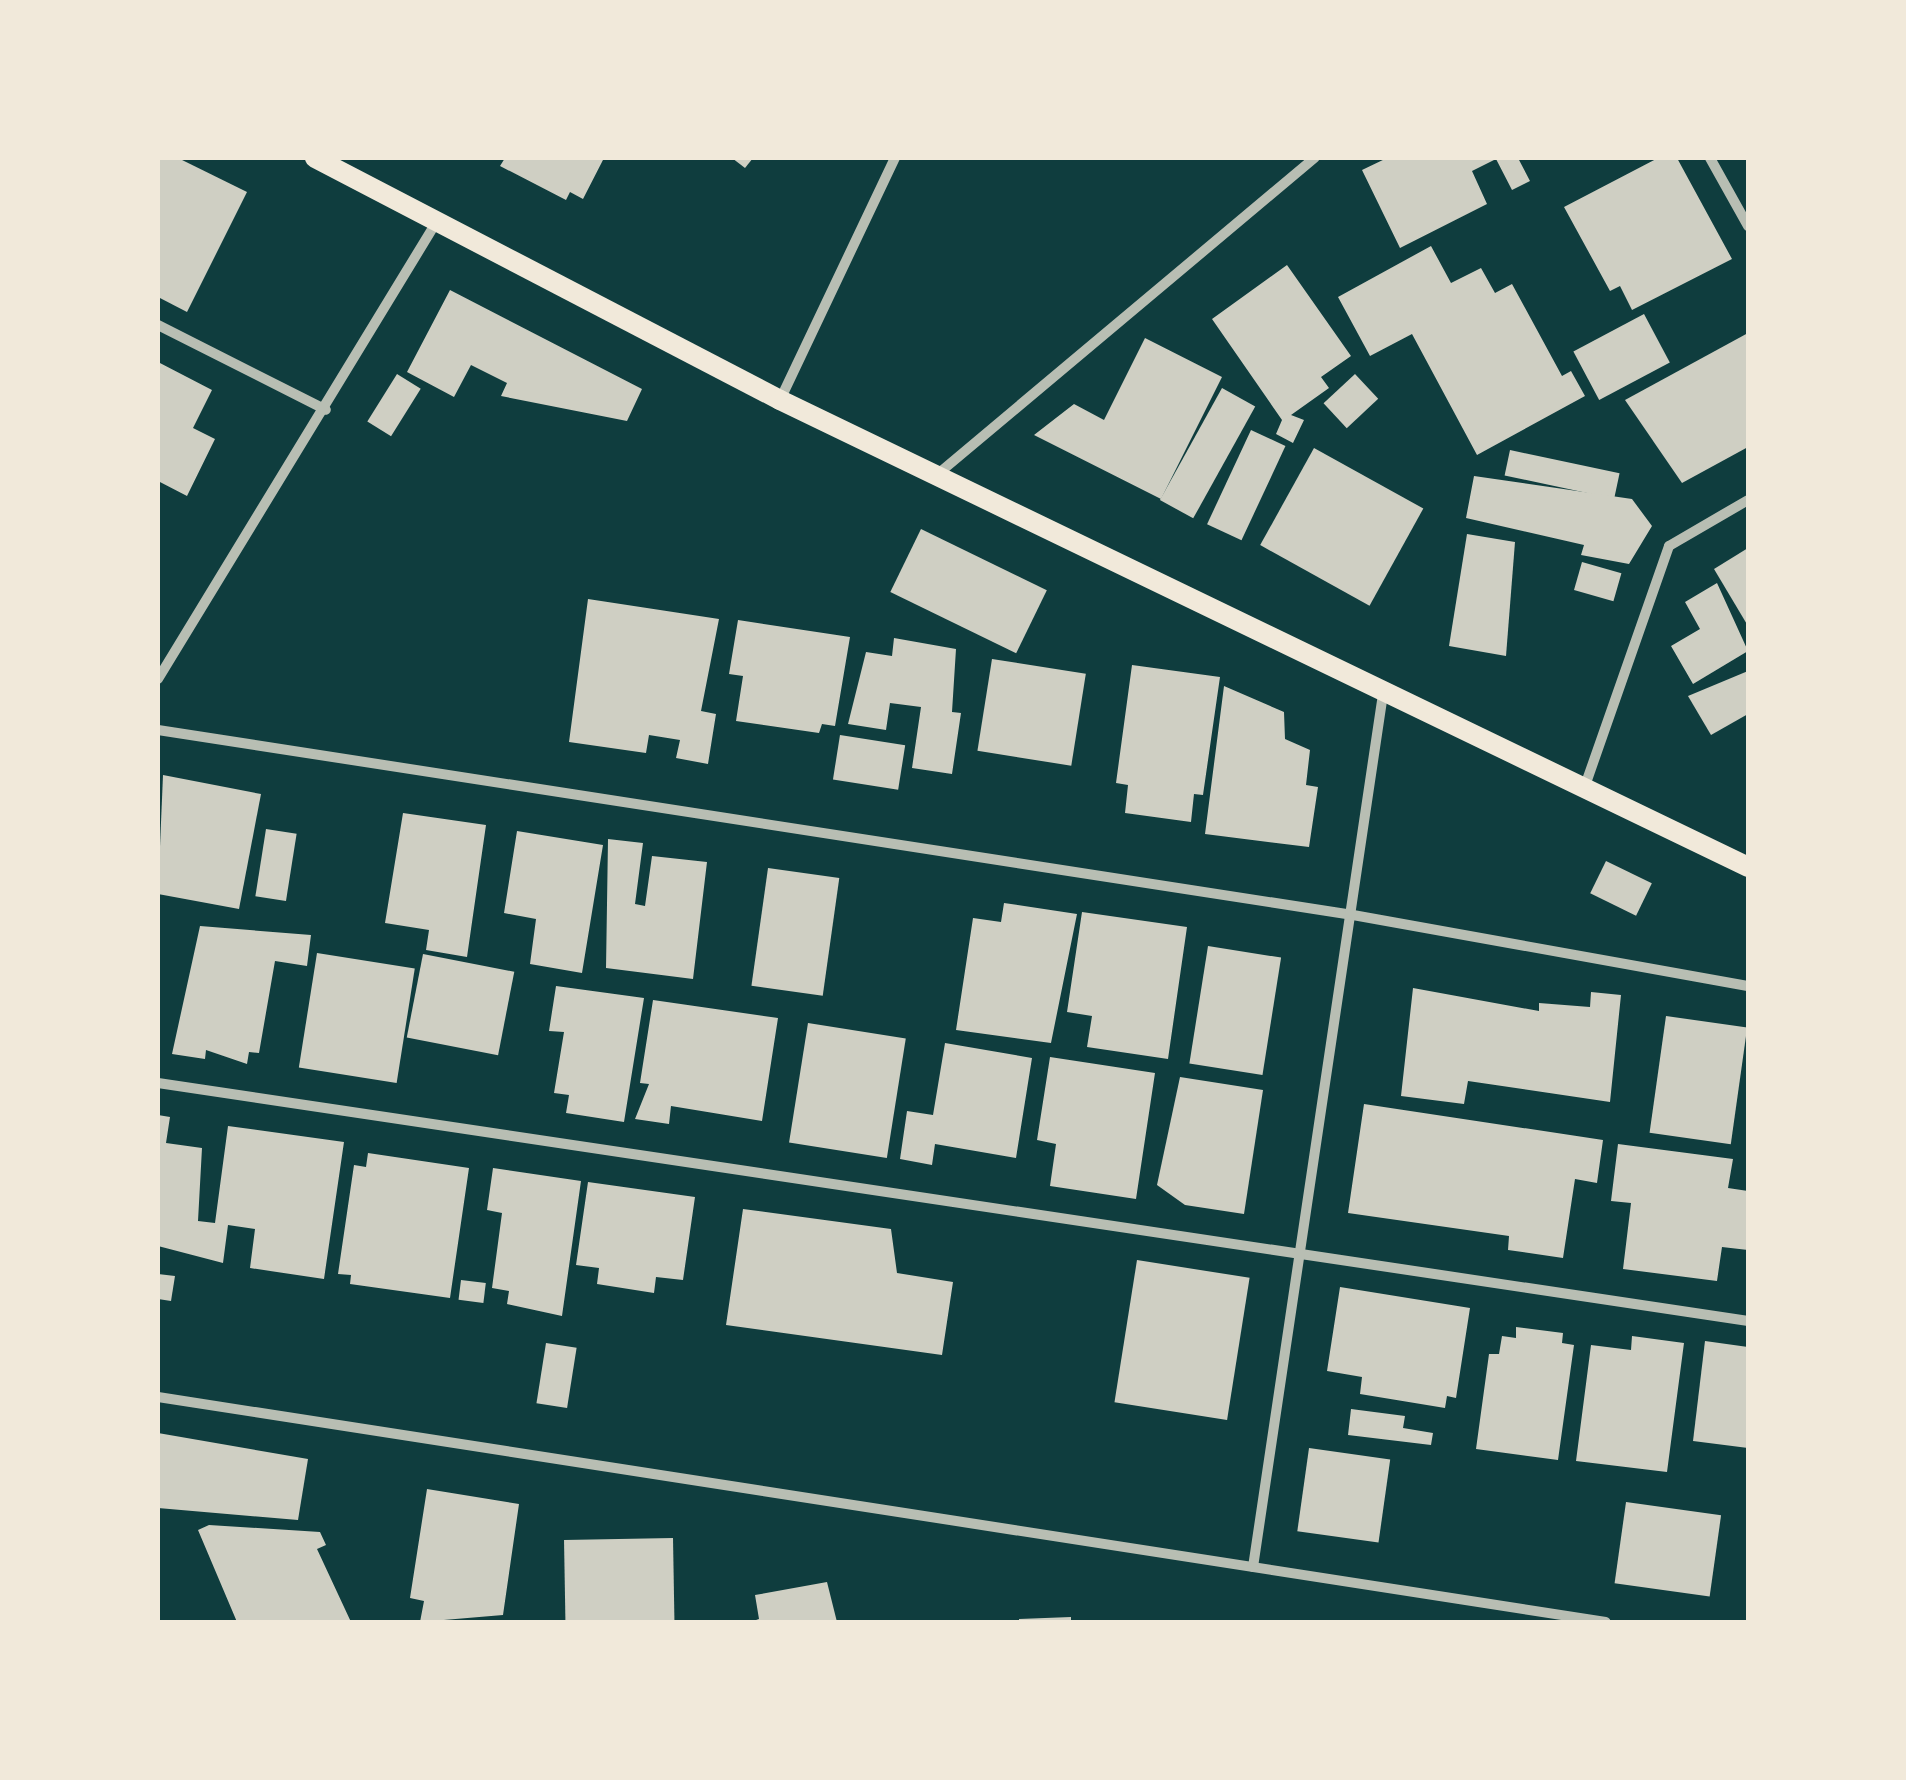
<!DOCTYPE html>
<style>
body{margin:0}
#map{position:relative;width:1906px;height:1780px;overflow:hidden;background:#0f3d3e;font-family:"Sofia Sans Condensed",sans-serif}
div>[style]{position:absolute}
.building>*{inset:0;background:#cfcfc3;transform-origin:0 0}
.minor>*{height:10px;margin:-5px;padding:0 5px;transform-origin:5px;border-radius:5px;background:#b8beb3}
.secondary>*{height:20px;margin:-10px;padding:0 10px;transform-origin:10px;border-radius:10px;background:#f1e9da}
span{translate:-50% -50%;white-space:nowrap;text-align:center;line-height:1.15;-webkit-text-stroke:10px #f1e9da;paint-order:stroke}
.frame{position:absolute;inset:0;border:160px solid #f1e9da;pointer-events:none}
</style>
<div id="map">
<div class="building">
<div style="clip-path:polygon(158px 158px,178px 158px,247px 192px,187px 312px,158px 297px)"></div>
<div style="clip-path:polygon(505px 158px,604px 158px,583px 199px,570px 192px,566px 200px,500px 166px)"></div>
<div style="clip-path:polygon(732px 158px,753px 158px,745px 168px)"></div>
<div style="clip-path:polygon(1387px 158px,1518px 158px,1530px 181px,1512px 190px,1496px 159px,1472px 171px,1487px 204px,1400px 248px,1362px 170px)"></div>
<div style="clip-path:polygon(1658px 158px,1677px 158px,1732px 259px,1632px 310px,1620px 286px,1610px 291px,1564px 207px)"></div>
<div style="clip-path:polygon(1431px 246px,1451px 283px,1481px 268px,1495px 293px,1512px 284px,1562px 376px,1571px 371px,1585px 396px,1477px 455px,1412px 334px,1370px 356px,1338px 297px)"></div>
<div style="clip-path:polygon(1287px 265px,1351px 356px,1321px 377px,1329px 388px,1291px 415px,1304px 420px,1293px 443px,1276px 434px,1282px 420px,1212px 319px)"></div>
<div style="clip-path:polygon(450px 290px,642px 389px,627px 421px,501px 396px,507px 383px,471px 365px,454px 397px,407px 372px)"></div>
<div style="left:1644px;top:314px;width:55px;height:80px;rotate:62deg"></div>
<div style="clip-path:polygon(1748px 333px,1748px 447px,1682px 483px,1625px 400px)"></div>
<div style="clip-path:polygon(1145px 338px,1222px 377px,1161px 499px,1034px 435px,1074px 404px,1104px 420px)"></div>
<div style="clip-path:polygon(158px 362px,212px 390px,193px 428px,215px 439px,187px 496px,158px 481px)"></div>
<div style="left:397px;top:374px;width:28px;height:56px;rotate:32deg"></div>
<div style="left:1355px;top:374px;width:34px;height:43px;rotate:47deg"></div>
<div style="left:1222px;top:388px;width:38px;height:128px;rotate:29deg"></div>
<div style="left:1251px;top:430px;width:38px;height:104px;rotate:25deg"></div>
<div style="left:1314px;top:448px;width:125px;height:111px;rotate:29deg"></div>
<div style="left:1510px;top:450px;width:112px;height:26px;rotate:12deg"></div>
<div style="clip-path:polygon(1474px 476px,1632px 499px,1652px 526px,1629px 564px,1581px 555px,1584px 545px,1466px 518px)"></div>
<div style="left:921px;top:529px;width:140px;height:70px;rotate:26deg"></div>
<div style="clip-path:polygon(1467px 534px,1515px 542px,1506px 656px,1449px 646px)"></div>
<div style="clip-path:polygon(1748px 548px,1748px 626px,1714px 569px)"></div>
<div style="left:1582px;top:562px;width:41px;height:29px;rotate:16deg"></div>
<div style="clip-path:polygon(1717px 583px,1748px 651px,1693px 684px,1671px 646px,1700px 629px,1685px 602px)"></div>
<div style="clip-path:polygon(588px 599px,719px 619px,701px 711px,716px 714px,708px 764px,676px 758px,680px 740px,649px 735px,646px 753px,569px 742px)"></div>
<div style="clip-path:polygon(738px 620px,850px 637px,835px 726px,822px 724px,819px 733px,736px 721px,743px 676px,729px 674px)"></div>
<div style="clip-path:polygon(894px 638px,956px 649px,952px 712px,961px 713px,952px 774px,912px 768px,921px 707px,890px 703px,886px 730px,848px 724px,866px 652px,892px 656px)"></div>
<div style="left:992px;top:659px;width:95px;height:93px;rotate:9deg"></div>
<div style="clip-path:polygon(1132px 665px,1220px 677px,1203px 795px,1194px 794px,1191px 822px,1125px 813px,1128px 785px,1116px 783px)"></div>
<div style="clip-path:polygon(1748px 671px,1748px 714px,1711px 735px,1688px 696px)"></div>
<div style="clip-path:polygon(1224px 686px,1284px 712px,1285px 739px,1310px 750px,1306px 785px,1318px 787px,1309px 847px,1205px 834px)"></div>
<div style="left:840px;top:735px;width:66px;height:45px;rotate:9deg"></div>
<div style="clip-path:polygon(163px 775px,261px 794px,239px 909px,158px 894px)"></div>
<div style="clip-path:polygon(403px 813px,486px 825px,467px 957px,426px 950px,429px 930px,385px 923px)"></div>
<div style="left:266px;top:829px;width:31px;height:68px;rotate:9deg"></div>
<div style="clip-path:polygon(517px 831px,603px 845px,582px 973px,530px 964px,536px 919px,504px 913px)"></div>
<div style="clip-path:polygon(608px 839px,643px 843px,635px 904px,645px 906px,652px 856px,707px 862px,693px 979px,606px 968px)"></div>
<div style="left:1606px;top:861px;width:51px;height:36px;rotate:26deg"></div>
<div style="left:768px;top:868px;width:72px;height:119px;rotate:8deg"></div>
<div style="clip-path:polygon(1004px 903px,1077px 914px,1051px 1043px,956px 1030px,973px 918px,1001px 922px)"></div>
<div style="clip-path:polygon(1082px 912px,1187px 927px,1168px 1059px,1087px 1047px,1092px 1016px,1067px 1012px)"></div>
<div style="clip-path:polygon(200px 926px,311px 935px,307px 966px,275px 961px,259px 1053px,249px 1052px,247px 1064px,206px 1050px,205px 1059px,172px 1054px)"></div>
<div style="left:1208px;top:946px;width:74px;height:119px;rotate:9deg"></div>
<div style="left:317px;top:953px;width:99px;height:116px;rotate:9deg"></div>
<div style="left:423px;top:954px;width:93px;height:85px;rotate:11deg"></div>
<div style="clip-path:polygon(556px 986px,644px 998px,624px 1122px,566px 1113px,569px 1095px,554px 1093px,564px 1032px,549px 1031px)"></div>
<div style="clip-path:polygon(1413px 988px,1539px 1011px,1539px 1003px,1590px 1007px,1591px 992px,1621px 995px,1610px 1102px,1468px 1081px,1464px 1104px,1401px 1096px)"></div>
<div style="clip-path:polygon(653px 1000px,778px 1018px,762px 1121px,671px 1106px,669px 1124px,635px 1119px,649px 1084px,640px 1083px)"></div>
<div style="left:1666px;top:1016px;width:82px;height:118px;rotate:8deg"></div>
<div style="left:808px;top:1023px;width:99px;height:121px;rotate:9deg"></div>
<div style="clip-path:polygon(945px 1043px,1032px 1058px,1016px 1158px,935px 1144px,932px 1165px,900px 1159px,907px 1111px,933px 1115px)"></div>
<div style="clip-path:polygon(1050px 1057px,1155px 1073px,1136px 1199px,1050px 1186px,1056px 1144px,1037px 1140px)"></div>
<div style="clip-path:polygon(1180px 1077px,1263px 1090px,1244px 1214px,1185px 1205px,1157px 1185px)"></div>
<div style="clip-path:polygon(1364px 1104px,1603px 1140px,1597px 1183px,1575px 1179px,1563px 1258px,1508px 1250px,1509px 1236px,1348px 1213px)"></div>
<div style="clip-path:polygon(158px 1115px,170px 1117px,166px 1143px,202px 1148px,198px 1221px,215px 1223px,228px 1126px,344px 1142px,324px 1279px,250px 1268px,255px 1229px,228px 1225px,223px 1263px,158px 1246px)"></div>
<div style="clip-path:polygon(1618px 1144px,1733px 1159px,1728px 1188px,1748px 1191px,1748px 1250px,1722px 1247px,1717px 1281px,1623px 1269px,1631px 1203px,1611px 1201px)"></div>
<div style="clip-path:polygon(368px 1153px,469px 1168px,450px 1298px,350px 1284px,351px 1275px,338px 1274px,354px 1165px,366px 1167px)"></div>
<div style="clip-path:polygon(493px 1168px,581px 1181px,562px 1316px,507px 1304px,509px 1291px,492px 1288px,502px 1213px,487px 1210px)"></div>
<div style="clip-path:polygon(588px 1182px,695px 1197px,683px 1280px,656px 1277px,654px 1293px,597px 1284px,599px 1268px,576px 1265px)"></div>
<div style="clip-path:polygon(743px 1209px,891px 1229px,897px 1273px,953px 1282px,942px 1355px,726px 1325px)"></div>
<div style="left:1137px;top:1260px;width:114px;height:144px;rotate:9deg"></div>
<div style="clip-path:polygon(158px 1274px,175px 1276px,171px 1301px,158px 1299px)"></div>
<div style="left:461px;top:1280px;width:25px;height:20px;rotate:7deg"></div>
<div style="clip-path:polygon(1340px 1287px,1470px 1308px,1456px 1398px,1447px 1396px,1445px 1408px,1360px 1394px,1362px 1377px,1327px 1371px)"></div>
<div style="clip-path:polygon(1516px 1327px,1563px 1333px,1562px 1343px,1574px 1345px,1558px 1460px,1476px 1449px,1489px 1354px,1499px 1354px,1502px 1336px,1516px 1338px)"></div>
<div style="clip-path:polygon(1632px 1336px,1684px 1343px,1667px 1472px,1576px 1461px,1591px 1345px,1631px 1350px)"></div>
<div style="clip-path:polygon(1705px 1341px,1748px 1347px,1748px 1448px,1693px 1441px)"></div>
<div style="left:546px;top:1343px;width:31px;height:61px;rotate:9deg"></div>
<div style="clip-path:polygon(1351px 1409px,1405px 1416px,1403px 1428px,1433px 1433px,1431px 1445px,1348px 1435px)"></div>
<div style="clip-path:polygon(158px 1433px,308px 1459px,298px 1520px,158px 1508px)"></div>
<div style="left:1309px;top:1448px;width:82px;height:84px;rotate:8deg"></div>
<div style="clip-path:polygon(427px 1489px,519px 1504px,503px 1615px,420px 1622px,424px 1601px,410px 1598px)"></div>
<div style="left:1626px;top:1502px;width:96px;height:82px;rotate:8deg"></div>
<div style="clip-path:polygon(209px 1525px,320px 1532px,326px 1545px,317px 1549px,351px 1622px,237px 1622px,198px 1530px)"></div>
<div style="left:673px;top:1538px;width:84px;height:109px;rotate:89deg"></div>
<div style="clip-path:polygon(827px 1582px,837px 1622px,750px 1622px,759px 1619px,755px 1595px)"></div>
<div style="clip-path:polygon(1071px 1617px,1071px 1622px,1019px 1622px,1019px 1619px)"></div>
</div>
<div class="minor">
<div style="left:1710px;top:158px;width:78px;rotate:60.8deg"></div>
<div style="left:158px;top:325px;width:188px;rotate:26.8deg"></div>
<div style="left:780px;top:400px;width:268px;rotate:-64.6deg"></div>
<div style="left:939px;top:473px;width:490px;rotate:-40deg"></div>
<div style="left:158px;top:679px;width:536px;rotate:-58.65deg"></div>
<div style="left:158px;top:730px;width:1209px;rotate:8.8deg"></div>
<div style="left:1353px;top:915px;width:401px;rotate:10.2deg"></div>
<div style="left:1586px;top:783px;width:251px;rotate:-70.7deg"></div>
<div style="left:1669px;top:546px;width:91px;rotate:-30.2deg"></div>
<div style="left:158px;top:1083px;width:1608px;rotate:8.51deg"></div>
<div style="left:158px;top:1397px;width:1465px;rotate:8.83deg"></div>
<div style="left:1253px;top:1567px;width:883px;rotate:-81.53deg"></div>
</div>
<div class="secondary">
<div style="left:315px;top:158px;width:524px;rotate:27.49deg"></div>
<div style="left:780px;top:400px;width:1075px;rotate:25.75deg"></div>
</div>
<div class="frame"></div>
</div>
